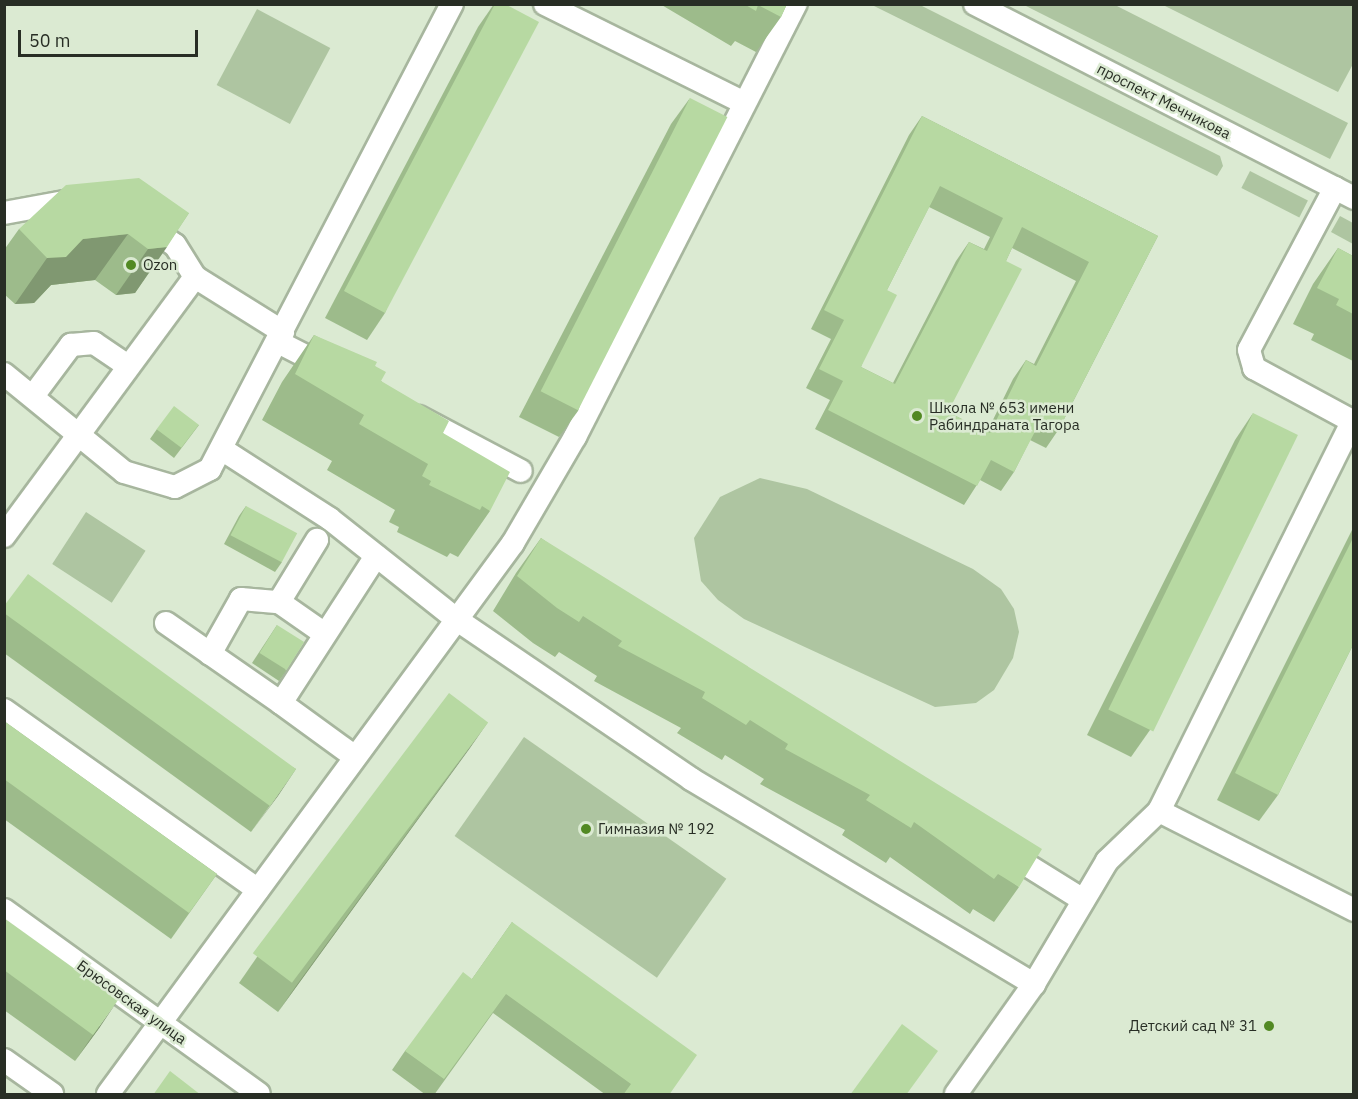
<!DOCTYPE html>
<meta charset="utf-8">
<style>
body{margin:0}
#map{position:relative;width:1358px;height:1099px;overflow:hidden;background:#dbead2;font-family:"IBM Plex Sans",sans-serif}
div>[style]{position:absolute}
.green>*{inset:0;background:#aec5a1;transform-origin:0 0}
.roads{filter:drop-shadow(2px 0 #a7b69e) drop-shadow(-2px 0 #a7b69e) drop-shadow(0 2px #a7b69e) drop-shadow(0 -2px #a7b69e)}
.minor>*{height:22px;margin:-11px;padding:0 11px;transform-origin:11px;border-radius:11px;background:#fff}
.wall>*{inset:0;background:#9dbb8b}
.shaded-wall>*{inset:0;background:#809871}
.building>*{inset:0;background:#b7d9a2;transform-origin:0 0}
.dots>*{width:16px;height:16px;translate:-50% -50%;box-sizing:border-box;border:3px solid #dbead2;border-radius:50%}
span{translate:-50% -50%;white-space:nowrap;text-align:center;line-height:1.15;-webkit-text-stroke:5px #dbead2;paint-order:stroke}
.street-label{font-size:15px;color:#282e25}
.poi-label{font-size:15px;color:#282e25}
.left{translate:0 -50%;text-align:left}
.right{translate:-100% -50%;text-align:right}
.frame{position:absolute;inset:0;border:6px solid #282e25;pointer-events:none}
.scale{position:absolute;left:18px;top:30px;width:180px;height:27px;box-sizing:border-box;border:3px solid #282e25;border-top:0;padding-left:8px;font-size:18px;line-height:21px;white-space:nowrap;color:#282e25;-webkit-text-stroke:4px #dbead2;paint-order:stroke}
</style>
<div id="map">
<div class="green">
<div style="clip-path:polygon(872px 5px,920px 5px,1220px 156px,1223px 166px,1217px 176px)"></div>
<div style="clip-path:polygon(1024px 5px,1115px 5px,1348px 123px,1330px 159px)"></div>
<div style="clip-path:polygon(1163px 5px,1353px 5px,1353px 64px,1338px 92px)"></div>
<div style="left:257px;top:9px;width:83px;height:86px;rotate:28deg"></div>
<div style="left:1250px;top:171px;width:65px;height:19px;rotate:27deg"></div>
<div style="clip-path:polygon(1340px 216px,1353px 223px,1353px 244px,1331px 232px)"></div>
<div style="clip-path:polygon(760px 478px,807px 489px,973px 569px,1001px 589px,1014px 609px,1019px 632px,1013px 658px,994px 690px,976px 703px,935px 707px,744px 619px,718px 600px,701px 581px,694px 538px,720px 497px)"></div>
<div style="left:86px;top:512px;width:71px;height:62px;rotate:33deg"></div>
<div style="left:524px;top:737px;width:247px;height:121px;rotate:35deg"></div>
</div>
<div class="roads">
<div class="minor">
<div style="left:545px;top:4px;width:222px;rotate:26.4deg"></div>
<div style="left:975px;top:4px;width:426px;rotate:27.1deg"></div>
<div style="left:1335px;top:188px;width:183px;rotate:118deg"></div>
<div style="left:1249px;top:350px;width:19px;rotate:74deg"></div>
<div style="left:1254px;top:368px;width:114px;rotate:28.4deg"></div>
<div style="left:4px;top:213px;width:72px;rotate:-10.4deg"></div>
<div style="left:147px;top:225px;width:34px;rotate:36deg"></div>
<div style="left:175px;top:245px;width:38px;rotate:58deg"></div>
<div style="left:195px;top:277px;width:104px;rotate:32deg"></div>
<div style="left:278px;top:342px;width:57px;rotate:27deg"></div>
<div style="left:4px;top:374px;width:155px;rotate:39.2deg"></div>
<div style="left:124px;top:472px;width:53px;rotate:16.4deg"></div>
<div style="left:175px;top:487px;width:39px;rotate:-27deg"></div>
<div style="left:210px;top:469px;width:524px;rotate:-62.51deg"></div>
<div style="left:33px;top:396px;width:64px;rotate:-53.3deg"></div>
<div style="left:71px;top:345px;width:23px;rotate:-5deg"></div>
<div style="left:94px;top:343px;width:41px;rotate:34.1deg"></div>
<div style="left:419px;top:417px;width:115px;rotate:27.9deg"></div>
<div style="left:223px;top:450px;width:127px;rotate:32.8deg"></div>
<div style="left:330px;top:519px;width:161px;rotate:38.4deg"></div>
<div style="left:456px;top:619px;width:284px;rotate:34.2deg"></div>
<div style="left:691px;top:779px;width:400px;rotate:30.9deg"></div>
<div style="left:4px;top:536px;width:322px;rotate:-53.6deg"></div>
<div style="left:279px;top:602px;width:52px;rotate:34.9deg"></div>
<div style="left:166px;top:623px;width:140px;rotate:34.8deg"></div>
<div style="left:210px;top:654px;width:63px;rotate:-60.6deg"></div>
<div style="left:241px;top:599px;width:38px;rotate:5deg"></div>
<div style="left:279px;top:602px;width:73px;rotate:-58.5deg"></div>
<div style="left:4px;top:710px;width:311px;rotate:35.3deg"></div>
<div style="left:355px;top:757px;width:92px;rotate:-143.9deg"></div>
<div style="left:281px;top:703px;width:175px;rotate:-57.1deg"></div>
<div style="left:1159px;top:811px;width:219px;rotate:26.9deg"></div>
<div style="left:1006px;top:852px;width:91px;rotate:31.9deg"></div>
<div style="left:4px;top:910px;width:314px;rotate:35.8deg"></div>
<div style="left:4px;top:1060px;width:59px;rotate:35.3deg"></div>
<div style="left:108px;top:1094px;width:684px;rotate:-53.68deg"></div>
<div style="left:513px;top:543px;width:123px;rotate:-59.7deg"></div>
<div style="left:575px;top:437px;width:486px;rotate:-63deg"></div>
<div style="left:956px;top:1094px;width:135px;rotate:-54.7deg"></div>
<div style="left:1034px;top:984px;width:143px;rotate:-59.3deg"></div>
<div style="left:1107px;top:861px;width:72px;rotate:-43.9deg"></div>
<div style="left:1159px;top:811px;width:436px;rotate:-63.6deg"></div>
</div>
</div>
<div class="wall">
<div style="clip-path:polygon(494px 4px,505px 4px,385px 313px,367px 340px,325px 318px,478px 27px)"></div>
<div style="clip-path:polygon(660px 4px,787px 4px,781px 17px,756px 52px,735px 41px,731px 46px)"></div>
<div style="clip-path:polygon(690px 98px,578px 411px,559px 437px,519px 417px,671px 124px)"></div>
<div style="clip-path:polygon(evenodd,922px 116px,1158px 236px,1059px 429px,1046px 448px,1030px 440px,1014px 472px,1001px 491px,980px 480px,964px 505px,815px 429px,830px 400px,806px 388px,831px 339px,811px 329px,909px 135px,922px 116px,929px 207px,990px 237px,984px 249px,969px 242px,956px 261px,893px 383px,861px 367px,887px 290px,929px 207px,922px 116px,1012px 248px,1076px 281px,1034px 364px,1026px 360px,1013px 379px,987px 432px,948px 412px,1006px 261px,1012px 248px)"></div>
<div style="clip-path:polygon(189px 213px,135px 293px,116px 295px,95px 280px,51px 285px,34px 303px,15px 304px,4px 294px,4px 250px,19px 229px)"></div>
<div style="clip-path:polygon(1338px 248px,1353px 256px,1353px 361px,1311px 340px,1314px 334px,1293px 324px,1313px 284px)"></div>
<div style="clip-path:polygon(314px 335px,375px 366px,381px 381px,443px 433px,490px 511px,458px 557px,450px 553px,447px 557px,397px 532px,399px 527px,389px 522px,395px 510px,327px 470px,332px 461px,262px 420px,282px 382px)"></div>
<div style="clip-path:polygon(1253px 413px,1150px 730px,1131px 757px,1087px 735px,1235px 440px)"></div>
<div style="clip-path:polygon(199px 425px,174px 458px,150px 439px,157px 429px)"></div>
<div style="clip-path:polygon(246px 506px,282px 562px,275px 572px,224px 544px,239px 516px)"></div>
<div style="clip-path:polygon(1353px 528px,1353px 645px,1278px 795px,1259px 821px,1217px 800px)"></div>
<div style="clip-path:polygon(541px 538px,1019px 887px,994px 922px,973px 909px,970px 914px,890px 857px,886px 863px,842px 835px,845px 830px,760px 784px,764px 779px,725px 755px,722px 760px,677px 733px,681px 728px,594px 681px,597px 676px,559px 652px,555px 657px,533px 643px,493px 611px,516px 573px)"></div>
<div style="clip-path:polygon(4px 606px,296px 769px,251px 832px,4px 653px)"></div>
<div style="clip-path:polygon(277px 625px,286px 671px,279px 681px,252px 663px)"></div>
<div style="clip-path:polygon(4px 721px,217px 874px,171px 939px,4px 819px)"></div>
<div style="clip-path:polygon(488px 722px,278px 1012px,239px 983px,257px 957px)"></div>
<div style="clip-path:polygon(4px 918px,100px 1027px,75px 1061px,4px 1010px)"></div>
<div style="clip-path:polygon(512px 922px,669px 1095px,606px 1095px,493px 1013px,434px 1095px,426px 1095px,392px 1070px,405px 1051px,472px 979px)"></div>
</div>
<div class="shaded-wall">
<div style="clip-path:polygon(128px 234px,95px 280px,51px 285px,34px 303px,15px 304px,47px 258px,83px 239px)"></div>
<div style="clip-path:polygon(167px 247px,135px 293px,116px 295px,148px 249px)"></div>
<div style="clip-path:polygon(488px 722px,470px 748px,278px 1012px,296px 986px)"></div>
<div style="clip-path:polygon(296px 769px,278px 796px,251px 832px,270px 806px)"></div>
<div style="clip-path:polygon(118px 1000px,100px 1027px,75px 1061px,93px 1035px)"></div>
</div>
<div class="building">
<div style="clip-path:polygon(495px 4px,505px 4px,539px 22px,385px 313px,344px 291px)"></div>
<div style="clip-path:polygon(744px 4px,787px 4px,781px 17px,758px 5px,756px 11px)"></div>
<div style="left:690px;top:98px;width:42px;height:329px;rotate:27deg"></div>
<div style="clip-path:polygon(evenodd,922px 116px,1158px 236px,1059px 429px,1041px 420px,1014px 472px,991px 460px,977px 486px,828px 410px,843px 381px,819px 369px,844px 320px,824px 310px,922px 116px,940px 186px,1003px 218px,987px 251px,969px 242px,895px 384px,861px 367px,897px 295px,887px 290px,940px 186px,922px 116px,1022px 227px,1089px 262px,1036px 366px,1026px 360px,990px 433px,948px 412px,1022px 269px,1006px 261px,1022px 227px)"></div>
<div style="clip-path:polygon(139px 178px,189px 213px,167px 247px,148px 249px,128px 234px,83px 239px,66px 257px,47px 258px,19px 229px,66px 185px)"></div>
<div style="clip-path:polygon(1338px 248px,1353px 256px,1353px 314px,1336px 305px,1339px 299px,1317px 288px)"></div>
<div style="clip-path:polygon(314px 335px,377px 362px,375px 366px,386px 372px,381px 381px,449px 421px,443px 433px,510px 472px,490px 511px,482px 506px,480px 510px,429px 485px,431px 481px,422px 476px,428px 464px,359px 424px,364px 415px,295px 374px)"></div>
<div style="left:174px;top:406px;width:31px;height:29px;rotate:37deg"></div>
<div style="left:1253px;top:413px;width:50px;height:330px;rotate:26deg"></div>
<div style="left:246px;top:506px;width:58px;height:33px;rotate:28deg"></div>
<div style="clip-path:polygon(541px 538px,1042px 849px,1019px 887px,998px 874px,994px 879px,914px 822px,911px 828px,866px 800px,870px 795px,785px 749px,788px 744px,750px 720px,746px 725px,702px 698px,705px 692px,618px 646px,622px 641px,583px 616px,579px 622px,557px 608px,517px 576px)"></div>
<div style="clip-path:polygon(1353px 538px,1353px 645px,1278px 795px,1235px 773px)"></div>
<div style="clip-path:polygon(28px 574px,296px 769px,270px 806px,4px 613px,4px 606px)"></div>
<div style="left:277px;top:625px;width:32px;height:33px;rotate:32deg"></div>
<div style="left:449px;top:693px;width:49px;height:326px;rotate:37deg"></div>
<div style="clip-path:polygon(4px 721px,217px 874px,189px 913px,4px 779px)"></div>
<div style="clip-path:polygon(4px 918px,118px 1000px,93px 1035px,4px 970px)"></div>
<div style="clip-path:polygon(512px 922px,697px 1055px,669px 1095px,623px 1095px,631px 1084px,506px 994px,444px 1079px,405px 1051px,463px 972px,472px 979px)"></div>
<div style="clip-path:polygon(902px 1024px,938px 1051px,906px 1095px,850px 1095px)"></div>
<div style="clip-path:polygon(170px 1071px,201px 1095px,153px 1095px)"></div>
</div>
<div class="dots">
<div style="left:131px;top:265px;background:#528923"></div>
<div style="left:917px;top:416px;background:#528923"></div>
<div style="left:586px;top:829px;background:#528923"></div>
<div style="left:1269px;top:1026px;background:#528923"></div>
</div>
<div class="street-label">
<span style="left:1164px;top:101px;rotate:27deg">проспект Мечникова</span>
<span style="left:132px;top:1002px;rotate:36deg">Брюсовская улица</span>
</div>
<div class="poi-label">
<span class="left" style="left:143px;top:265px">Ozon</span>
<span class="left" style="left:929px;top:416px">Школа № 653 имени<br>Рабиндраната Тагора</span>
<span class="left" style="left:598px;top:829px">Гимназия № 192</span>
<span class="right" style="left:1257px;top:1026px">Детский сад № 31</span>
</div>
<div class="frame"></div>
<div class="scale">50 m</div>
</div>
